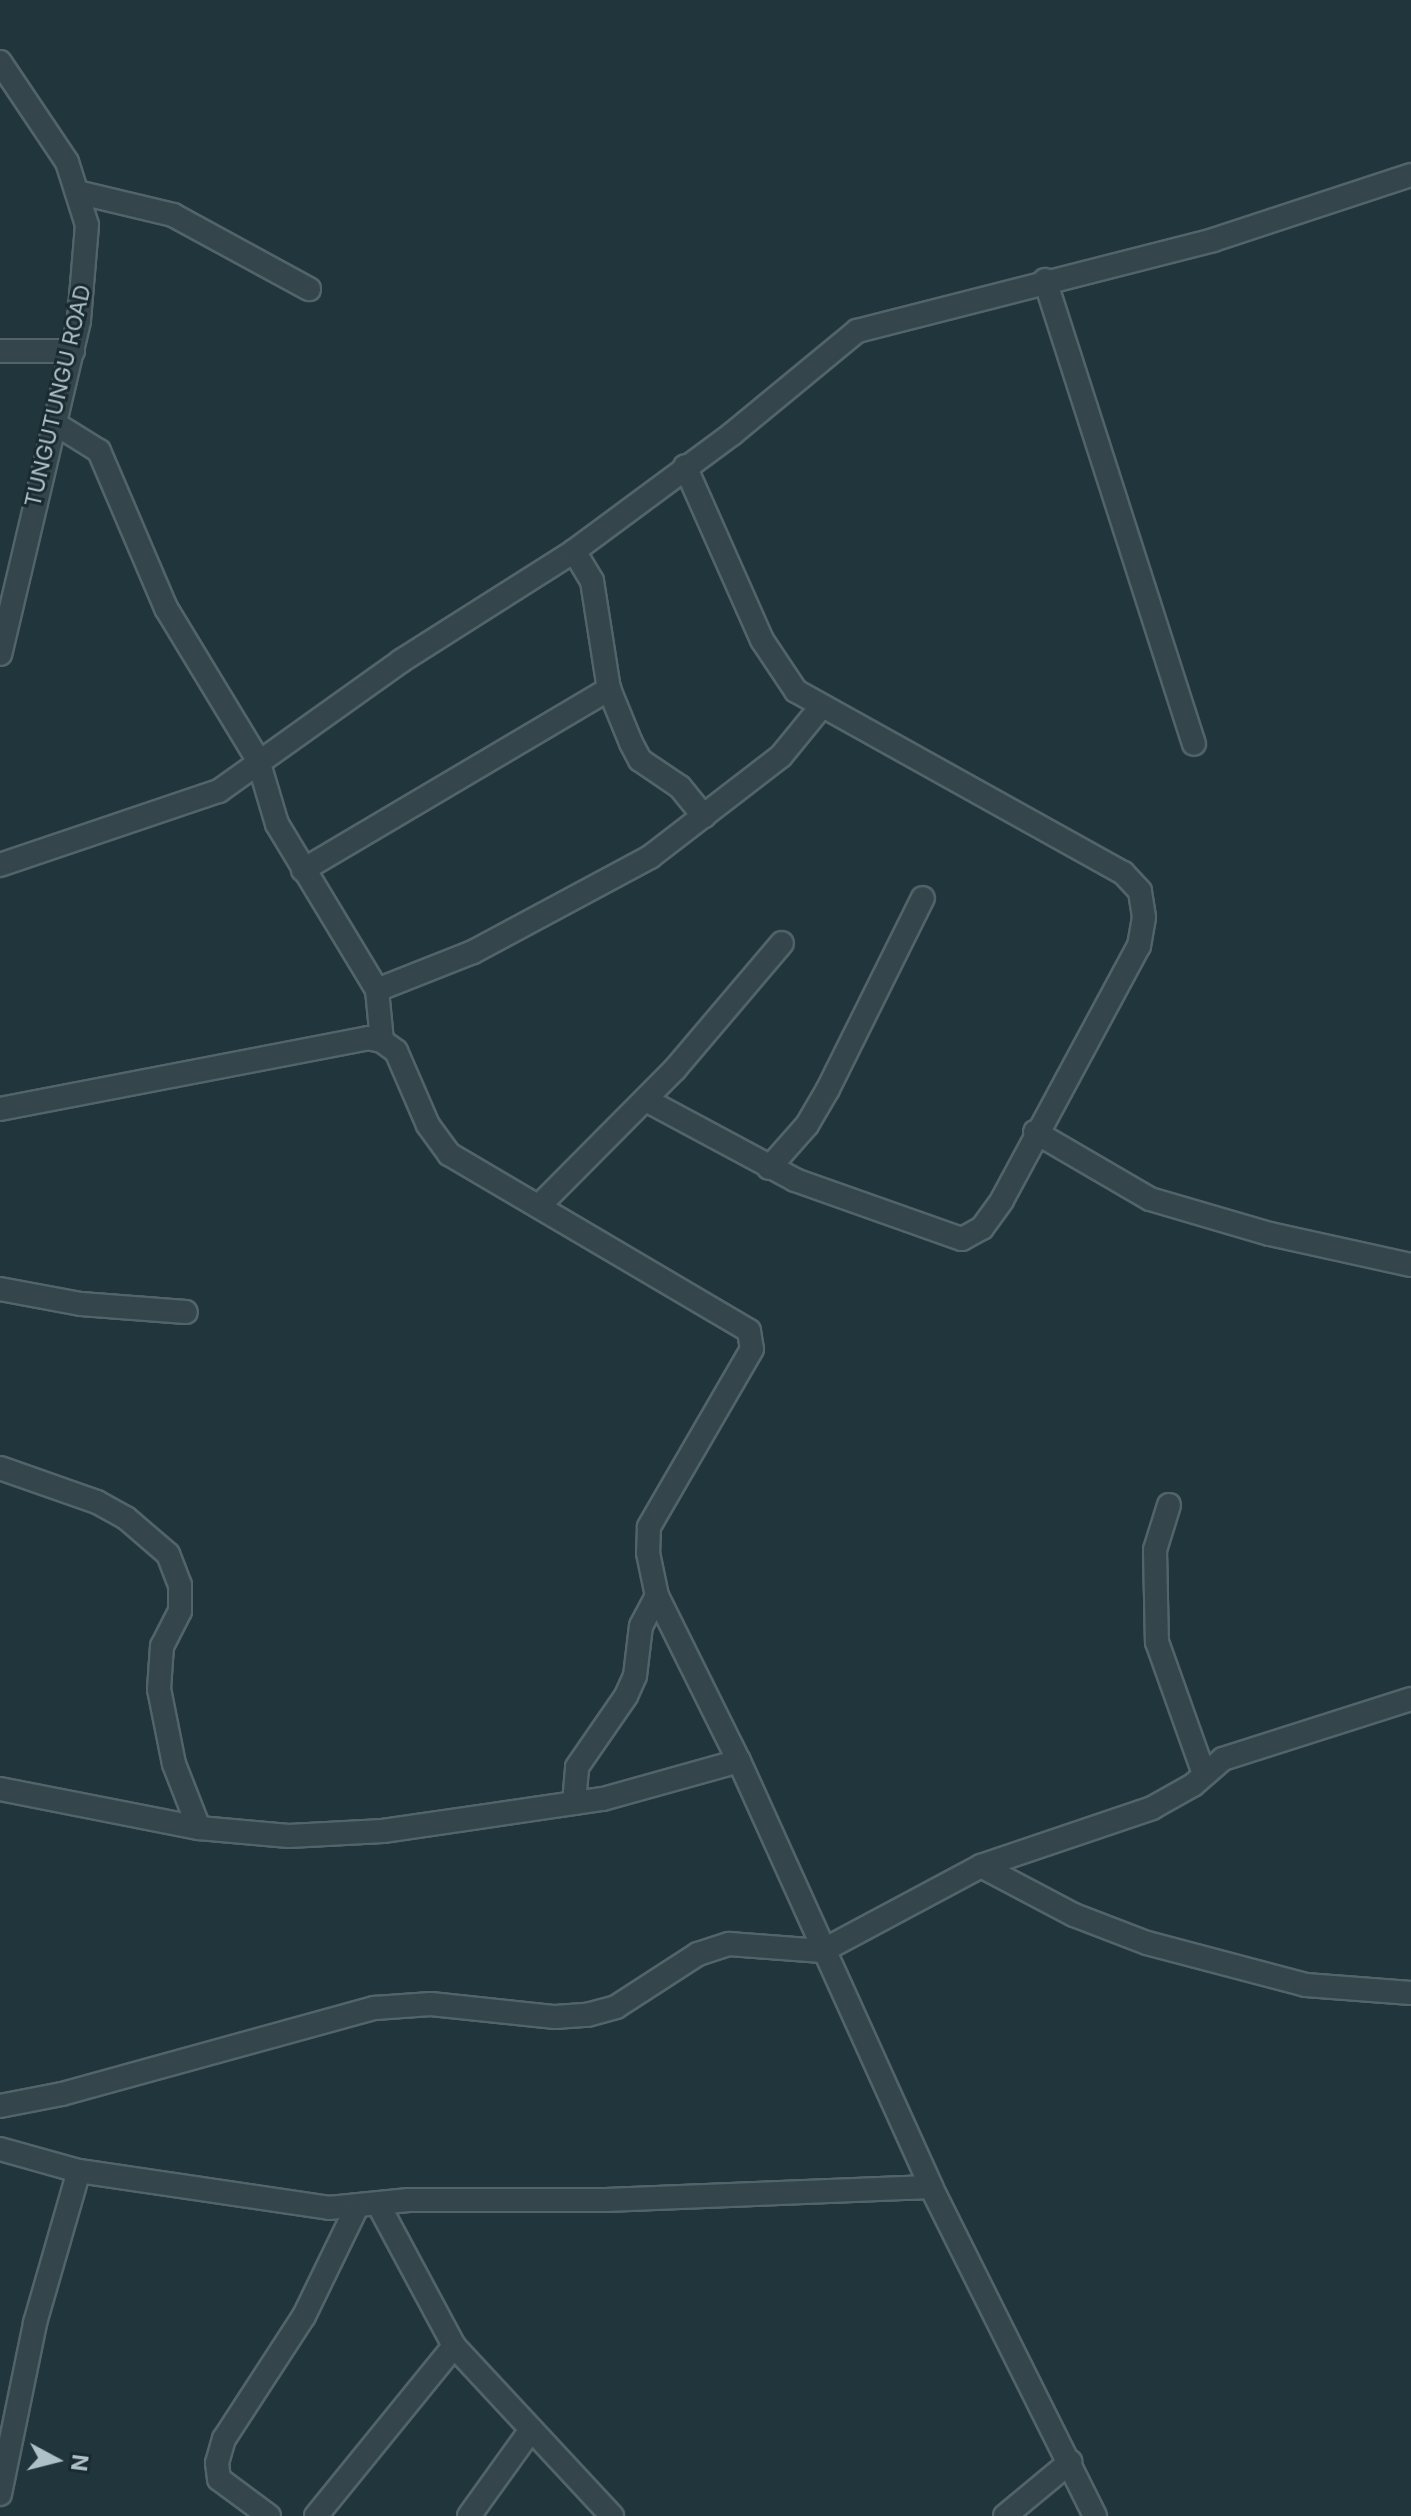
<!DOCTYPE html>
<style>
body{margin:0}
#map{position:relative;width:1411px;height:2516px;overflow:hidden;background:#20353c;font-family:Inter,sans-serif}
div>[style]{position:absolute}
.roads{filter:drop-shadow(2px 0 #52646a) drop-shadow(-2px 0 #52646a) drop-shadow(0 2px #52646a) drop-shadow(0 -2px #52646a)}
.street>*{height:22px;margin:-11px;padding:0 11px;transform-origin:11px;border-radius:11px;background:#34464c}
span{translate:-50% -50%;white-space:nowrap;text-align:center;line-height:1.15;-webkit-text-stroke:6px #192a30;paint-order:stroke}
.street-label{font-size:22px;color:#afc1c8}
.north{position:absolute;left:16px;top:2420px;width:80px;height:80px;-webkit-text-stroke:6px #192a30;paint-order:stroke;rotate:97deg;font-size:22px;font-weight:700;line-height:32px;text-align:center;color:#afc1c8}
.north::after{content:'';display:block;margin:auto;width:28px;height:36px;background:#afc1c8;clip-path:polygon(50% 0,100% 100%,50% 72%,0 100%)}
</style>
<div id="map">
<div class="roads">
<div class="street">
<div style="left:0;top:62px;width:120px;rotate:56.2deg"></div>
<div style="left:67px;top:162px;width:66px;rotate:72.4deg"></div>
<div style="left:87px;top:225px;width:96px;rotate:94.8deg"></div>
<div style="left:79px;top:321px;width:342px;rotate:103.3deg"></div>
<div style="left:81px;top:193px;width:95px;rotate:13.4deg"></div>
<div style="left:173px;top:215px;width:155px;rotate:28.6deg"></div>
<div style="left:1045px;top:280px;width:487px;rotate:72.2deg"></div>
<div style="left:0;top:351px;width:73px"></div>
<div style="left:54px;top:423px;width:53px;rotate:31.9deg"></div>
<div style="left:99px;top:451px;width:171px;rotate:66.9deg"></div>
<div style="left:166px;top:608px;width:178px;rotate:58.8deg"></div>
<div style="left:258px;top:760px;width:67px;rotate:73.5deg"></div>
<div style="left:277px;top:824px;width:194px;rotate:58.9deg"></div>
<div style="left:377px;top:990px;width:51px;rotate:84.4deg"></div>
<div style="left:574px;top:551px;width:35px;rotate:59deg"></div>
<div style="left:592px;top:581px;width:109px;rotate:81.1deg"></div>
<div style="left:609px;top:689px;width:58px;rotate:67.8deg"></div>
<div style="left:631px;top:743px;width:19px;rotate:62deg"></div>
<div style="left:640px;top:760px;width:48px;rotate:34deg"></div>
<div style="left:680px;top:787px;width:38px;rotate:51deg"></div>
<div style="left:0;top:865px;width:231px;rotate:-18.7deg"></div>
<div style="left:219px;top:791px;width:224px;rotate:-35.5deg"></div>
<div style="left:401px;top:661px;width:205px;rotate:-32.4deg"></div>
<div style="left:574px;top:551px;width:197px;rotate:-36.5deg"></div>
<div style="left:732px;top:434px;width:162px;rotate:-39.5deg"></div>
<div style="left:857px;top:331px;width:367px;rotate:-14.3deg"></div>
<div style="left:1213px;top:240px;width:208px;rotate:-18.2deg"></div>
<div style="left:303px;top:870px;width:356px;rotate:-30.6deg"></div>
<div style="left:377px;top:990px;width:103px;rotate:-21.6deg"></div>
<div style="left:473px;top:952px;width:201px;rotate:-28.2deg"></div>
<div style="left:650px;top:857px;width:165px;rotate:-37.6deg"></div>
<div style="left:781px;top:756px;width:63px;rotate:-50.8deg"></div>
<div style="left:646px;top:1100px;width:169px;rotate:28.2deg"></div>
<div style="left:795px;top:1180px;width:177px;rotate:19.5deg"></div>
<div style="left:962px;top:1239px;width:23px;rotate:-29deg"></div>
<div style="left:982px;top:1228px;width:34px;rotate:-54deg"></div>
<div style="left:1002px;top:1200px;width:289px;rotate:-61.7deg"></div>
<div style="left:1139px;top:946px;width:29px;rotate:-80deg"></div>
<div style="left:1144px;top:917px;width:26px;rotate:-99deg"></div>
<div style="left:1140px;top:891px;width:25px;rotate:-133deg"></div>
<div style="left:1123px;top:873px;width:374px;rotate:-150.9deg"></div>
<div style="left:796px;top:691px;width:61px;rotate:-123.7deg"></div>
<div style="left:762px;top:640px;width:190px;rotate:-113.9deg"></div>
<div style="left:0;top:1109px;width:375px;rotate:-10.9deg"></div>
<div style="left:368px;top:1038px;width:14px;rotate:12deg"></div>
<div style="left:382px;top:1041px;width:17px;rotate:36deg"></div>
<div style="left:396px;top:1051px;width:81px;rotate:66.6deg"></div>
<div style="left:428px;top:1125px;width:36px;rotate:54deg"></div>
<div style="left:449px;top:1154px;width:348px;rotate:30.5deg"></div>
<div style="left:749px;top:1331px;width:18px;rotate:81deg"></div>
<div style="left:752px;top:1349px;width:206px;rotate:120.1deg"></div>
<div style="left:649px;top:1527px;width:26px;rotate:92deg"></div>
<div style="left:648px;top:1553px;width:44px;rotate:78.2deg"></div>
<div style="left:657px;top:1596px;width:184px;rotate:63.6deg"></div>
<div style="left:739px;top:1761px;width:467px;rotate:65.7deg"></div>
<div style="left:931px;top:2187px;width:368px;rotate:63.5deg"></div>
<div style="left:1035px;top:1132px;width:133px;rotate:30.2deg"></div>
<div style="left:1150px;top:1199px;width:125px;rotate:16.3deg"></div>
<div style="left:1270px;top:1234px;width:144px;rotate:12.4deg"></div>
<div style="left:769px;top:1168px;width:57px;rotate:-48.5deg"></div>
<div style="left:807px;top:1125px;width:42px;rotate:-59.7deg"></div>
<div style="left:828px;top:1089px;width:213px;rotate:-63.6deg"></div>
<div style="left:540px;top:1205px;width:192px;rotate:-45.2deg"></div>
<div style="left:675px;top:1069px;width:165px;rotate:-49.7deg"></div>
<div style="left:0;top:1289px;width:82px;rotate:10.5deg"></div>
<div style="left:81px;top:1304px;width:105px;rotate:4.4deg"></div>
<div style="left:0;top:1468px;width:103px;rotate:19.3deg"></div>
<div style="left:97px;top:1502px;width:33px;rotate:29deg"></div>
<div style="left:126px;top:1518px;width:55px;rotate:40.6deg"></div>
<div style="left:168px;top:1554px;width:33px;rotate:69deg"></div>
<div style="left:180px;top:1585px;width:26px;rotate:90deg"></div>
<div style="left:180px;top:1611px;width:39px;rotate:117deg"></div>
<div style="left:162px;top:1646px;width:43px;rotate:94deg"></div>
<div style="left:159px;top:1689px;width:76px;rotate:78.7deg"></div>
<div style="left:174px;top:1764px;width:69px;rotate:68.7deg"></div>
<div style="left:1169px;top:1505px;width:47px;rotate:107.3deg"></div>
<div style="left:1155px;top:1550px;width:92px;rotate:88.8deg"></div>
<div style="left:1157px;top:1642px;width:140px;rotate:70.4deg"></div>
<div style="left:0;top:1789px;width:203px;rotate:11.1deg"></div>
<div style="left:199px;top:1828px;width:90px;rotate:5.1deg"></div>
<div style="left:289px;top:1836px;width:94px;rotate:-3deg"></div>
<div style="left:383px;top:1831px;width:222px;rotate:-8.3deg"></div>
<div style="left:603px;top:1799px;width:141px;rotate:-15.6deg"></div>
<div style="left:574px;top:1803px;width:36px;rotate:-85deg"></div>
<div style="left:577px;top:1767px;width:86px;rotate:-55.4deg"></div>
<div style="left:626px;top:1696px;width:22px;rotate:-66deg"></div>
<div style="left:635px;top:1676px;width:50px;rotate:-83.2deg"></div>
<div style="left:641px;top:1626px;width:34px;rotate:-62deg"></div>
<div style="left:981px;top:1866px;width:105px;rotate:27.8deg"></div>
<div style="left:1074px;top:1915px;width:78px;rotate:21deg"></div>
<div style="left:1147px;top:1943px;width:164px;rotate:14.8deg"></div>
<div style="left:1306px;top:1985px;width:105px;rotate:4.4deg"></div>
<div style="left:0;top:2106px;width:63px;rotate:-11deg"></div>
<div style="left:62px;top:2094px;width:325px;rotate:-15.4deg"></div>
<div style="left:375px;top:2008px;width:56px;rotate:-4.1deg"></div>
<div style="left:431px;top:2004px;width:125px;rotate:6deg"></div>
<div style="left:555px;top:2017px;width:32px;rotate:-4deg"></div>
<div style="left:587px;top:2015px;width:30px;rotate:-15deg"></div>
<div style="left:616px;top:2007px;width:98px;rotate:-32.9deg"></div>
<div style="left:698px;top:1954px;width:33px;rotate:-18deg"></div>
<div style="left:729px;top:1944px;width:93px;rotate:4.3deg"></div>
<div style="left:822px;top:1951px;width:180px;rotate:-28.1deg"></div>
<div style="left:981px;top:1866px;width:181px;rotate:-18.7deg"></div>
<div style="left:1152px;top:1808px;width:47px;rotate:-29.3deg"></div>
<div style="left:1193px;top:1785px;width:40px;rotate:-41deg"></div>
<div style="left:1223px;top:1759px;width:197px;rotate:-17.7deg"></div>
<div style="left:0;top:2149px;width:82px;rotate:15.6deg"></div>
<div style="left:79px;top:2171px;width:253px;rotate:8.4deg"></div>
<div style="left:329px;top:2208px;width:80px;rotate:-5.7deg"></div>
<div style="left:409px;top:2200px;width:197px"></div>
<div style="left:606px;top:2200px;width:325px;rotate:-2.3deg"></div>
<div style="left:378px;top:2204px;width:161px;rotate:61.8deg"></div>
<div style="left:454px;top:2346px;width:232px;rotate:47.1deg"></div>
<div style="left:0;top:2494px;width:175px;rotate:-78.4deg"></div>
<div style="left:35px;top:2323px;width:158px;rotate:-73.9deg"></div>
<div style="left:269px;top:2516px;width:62px;rotate:-143.5deg"></div>
<div style="left:219px;top:2479px;width:16px;rotate:-97deg"></div>
<div style="left:217px;top:2463px;width:25px;rotate:-74deg"></div>
<div style="left:224px;top:2439px;width:147px;rotate:-57deg"></div>
<div style="left:304px;top:2316px;width:119px;rotate:-64.1deg"></div>
<div style="left:316px;top:2516px;width:219px;rotate:-50.9deg"></div>
<div style="left:469px;top:2516px;width:105px;rotate:-54.3deg"></div>
<div style="left:1005px;top:2516px;width:85px;rotate:-39.7deg"></div>
</div>
</div>
<div class="street-label">
<span style="left:58px;top:396px;rotate:-77deg">TUNGUTUNGU ROAD</span>
</div>
<div class="north">N</div>
</div>
